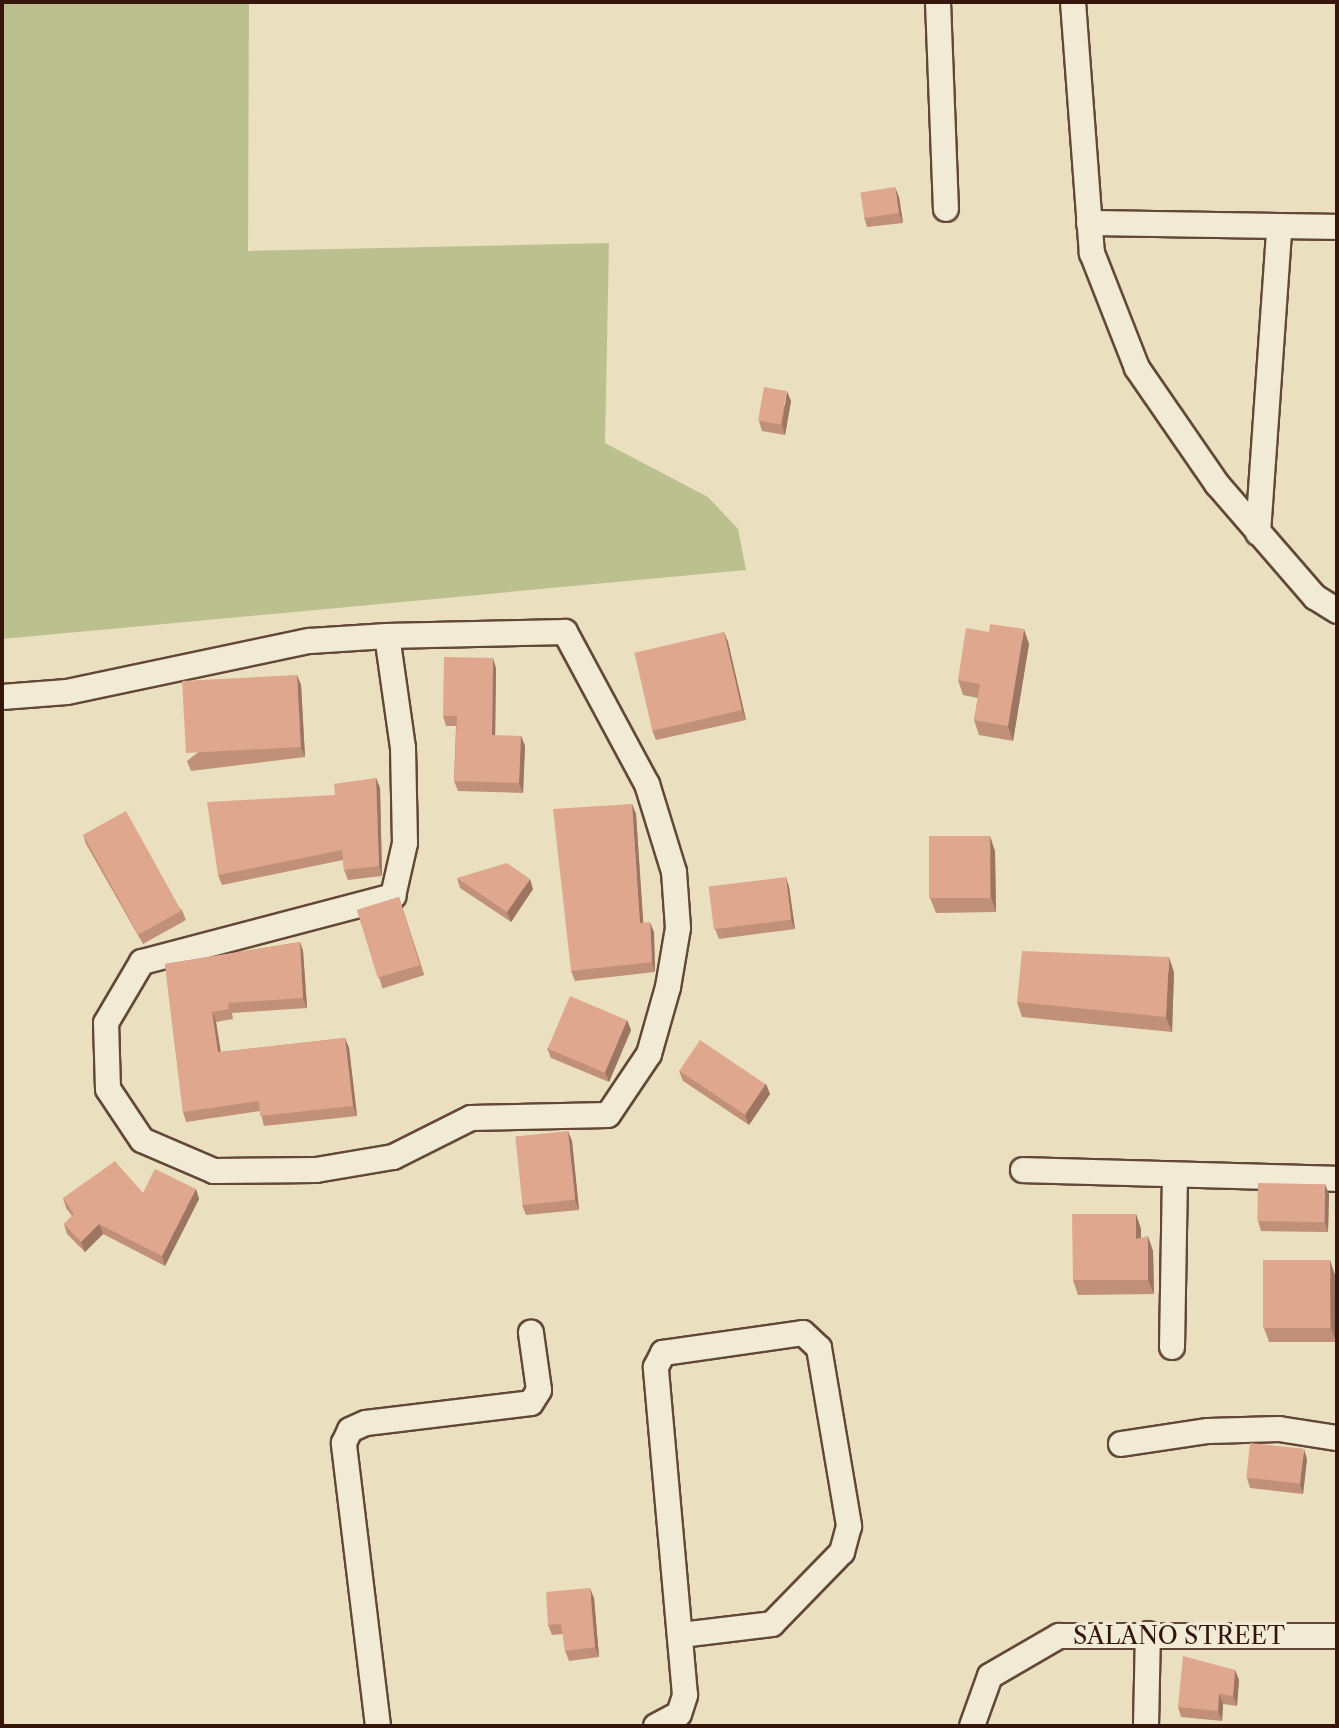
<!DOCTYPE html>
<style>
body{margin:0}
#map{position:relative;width:1339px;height:1728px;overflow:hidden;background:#eae0bf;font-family:"Libre Caslon Text",serif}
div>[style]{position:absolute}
.green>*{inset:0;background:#bac18f}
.roads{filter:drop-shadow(2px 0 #634838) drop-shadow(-2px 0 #634838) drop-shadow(0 2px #634838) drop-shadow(0 -2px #634838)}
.minor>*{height:24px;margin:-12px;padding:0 12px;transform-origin:12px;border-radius:12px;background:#f1ebd5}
.wall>*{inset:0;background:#c09079;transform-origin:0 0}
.shaded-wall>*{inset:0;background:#9c7563}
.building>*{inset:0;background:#dfa78d;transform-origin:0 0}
span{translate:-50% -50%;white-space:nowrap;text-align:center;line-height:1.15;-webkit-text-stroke:6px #f1ebd5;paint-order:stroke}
.street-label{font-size:24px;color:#36160b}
.frame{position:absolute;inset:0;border:4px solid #36160b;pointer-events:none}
</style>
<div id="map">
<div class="green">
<div style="clip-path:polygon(2px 2px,249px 2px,248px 251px,609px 243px,605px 443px,708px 497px,738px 529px,746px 570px,2px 639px)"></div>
</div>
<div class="roads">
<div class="minor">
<div style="left:938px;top:2px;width:207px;rotate:87.8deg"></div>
<div style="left:1073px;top:2px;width:252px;rotate:85.7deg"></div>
<div style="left:1092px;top:253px;width:123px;rotate:68.6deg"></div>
<div style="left:1137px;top:368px;width:141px;rotate:55.4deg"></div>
<div style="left:1217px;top:484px;width:150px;rotate:49.1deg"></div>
<div style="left:1315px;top:597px;width:26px;rotate:32deg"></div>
<div style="left:1089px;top:223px;width:248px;rotate:0.9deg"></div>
<div style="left:1258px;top:533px;width:304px;rotate:-86deg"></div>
<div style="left:2px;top:697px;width:65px;rotate:-4.4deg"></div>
<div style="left:67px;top:692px;width:248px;rotate:-11.9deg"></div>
<div style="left:310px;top:641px;width:77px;rotate:-3.7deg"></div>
<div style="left:387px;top:636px;width:178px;rotate:-1.3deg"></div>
<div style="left:565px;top:632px;width:173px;rotate:61.7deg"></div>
<div style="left:647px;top:784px;width:92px;rotate:72.9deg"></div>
<div style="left:674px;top:872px;width:56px;rotate:85.9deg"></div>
<div style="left:678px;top:928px;width:60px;rotate:99.6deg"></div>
<div style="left:668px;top:987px;width:70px;rotate:105.8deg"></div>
<div style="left:649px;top:1054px;width:73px;rotate:123.9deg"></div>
<div style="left:608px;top:1115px;width:137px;rotate:178.7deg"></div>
<div style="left:471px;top:1118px;width:87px;rotate:153.4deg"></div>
<div style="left:393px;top:1157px;width:78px;rotate:170.4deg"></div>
<div style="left:316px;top:1170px;width:102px;rotate:179.4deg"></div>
<div style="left:214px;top:1171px;width:78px;rotate:-156.7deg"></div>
<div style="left:142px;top:1140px;width:61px;rotate:-123.7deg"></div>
<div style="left:108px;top:1089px;width:66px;rotate:-91.7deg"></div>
<div style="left:106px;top:1023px;width:71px;rotate:-59.5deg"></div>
<div style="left:142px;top:962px;width:260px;rotate:-14.7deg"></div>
<div style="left:393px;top:896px;width:54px;rotate:-77.2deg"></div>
<div style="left:405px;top:843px;width:95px;rotate:-91.2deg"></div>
<div style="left:403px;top:748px;width:113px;rotate:-98.1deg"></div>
<div style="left:1023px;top:1170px;width:314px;rotate:1.6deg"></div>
<div style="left:1172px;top:1347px;width:172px;rotate:-89deg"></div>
<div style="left:1121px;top:1444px;width:88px;rotate:-8.5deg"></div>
<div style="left:1208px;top:1431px;width:71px;rotate:-1.6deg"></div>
<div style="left:1279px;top:1429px;width:59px;rotate:8.8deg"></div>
<div style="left:378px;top:1726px;width:285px;rotate:-96.9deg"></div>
<div style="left:344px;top:1443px;width:14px;rotate:-65deg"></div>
<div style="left:350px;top:1430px;width:17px;rotate:-24deg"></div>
<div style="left:366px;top:1423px;width:166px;rotate:-6.9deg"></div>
<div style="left:531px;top:1403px;width:15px;rotate:-58deg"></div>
<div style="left:539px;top:1390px;width:58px;rotate:-98deg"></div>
<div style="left:656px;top:1726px;width:26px;rotate:-28deg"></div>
<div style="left:679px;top:1714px;width:20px;rotate:-72deg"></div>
<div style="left:685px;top:1695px;width:329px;rotate:-95.1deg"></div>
<div style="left:656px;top:1367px;width:16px;rotate:-63deg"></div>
<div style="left:663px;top:1353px;width:141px;rotate:-8.1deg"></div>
<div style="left:803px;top:1333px;width:22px;rotate:43deg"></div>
<div style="left:819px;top:1348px;width:181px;rotate:80.4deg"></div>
<div style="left:849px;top:1526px;width:27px;rotate:105deg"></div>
<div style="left:842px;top:1552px;width:100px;rotate:134.2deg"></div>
<div style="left:772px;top:1624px;width:92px;rotate:173.1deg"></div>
<div style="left:972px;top:1726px;width:53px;rotate:-70.2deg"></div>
<div style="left:990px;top:1676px;width:80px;rotate:-30.1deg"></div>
<div style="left:1059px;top:1636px;width:278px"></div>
<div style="left:1146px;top:1726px;width:92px;rotate:-88.8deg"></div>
</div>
</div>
<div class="wall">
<div style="clip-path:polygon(899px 197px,903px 223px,867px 227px,864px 217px)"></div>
<div style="clip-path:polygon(791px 401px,785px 435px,762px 431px,759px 421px)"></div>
<div style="clip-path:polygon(724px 632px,728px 642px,746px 720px,656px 740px,652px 730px)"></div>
<div style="clip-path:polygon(989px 632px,1029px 644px,1013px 741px,979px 735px,974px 720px,978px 698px,963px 695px,958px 680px)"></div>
<div style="clip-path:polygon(496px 668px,495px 736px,521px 736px,525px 746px,523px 793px,458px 791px,454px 781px,456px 726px,446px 726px,443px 716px)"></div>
<div style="clip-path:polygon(297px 675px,301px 685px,305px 757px,191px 771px,187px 761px)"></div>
<div style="clip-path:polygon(376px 778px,380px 788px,382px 876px,348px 880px,344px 870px,343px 860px,222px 885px,218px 875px,335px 795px)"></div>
<div style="clip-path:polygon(632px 804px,636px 814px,643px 923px,654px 932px,655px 972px,575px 981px,571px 971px)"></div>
<div style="clip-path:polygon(83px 834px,182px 910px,186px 920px,143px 944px,86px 844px)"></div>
<div style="clip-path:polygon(995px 851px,996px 912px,936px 913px,930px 898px)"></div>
<div style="clip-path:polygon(786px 877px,789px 887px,795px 929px,719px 939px,715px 929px)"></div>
<div style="clip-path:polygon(457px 878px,533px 889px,511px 922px,460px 888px)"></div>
<div style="left:399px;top:897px;width:82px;height:44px;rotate:72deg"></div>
<div style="clip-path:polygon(300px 942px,303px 951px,307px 1008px,232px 1013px,233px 1019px,216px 1022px,221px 1052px,345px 1038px,349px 1048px,357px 1116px,264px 1126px,260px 1111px,186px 1122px,183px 1112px,165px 964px)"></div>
<div style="clip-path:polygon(1174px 972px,1172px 1032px,1022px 1017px,1017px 1002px)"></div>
<div style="clip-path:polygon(627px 1020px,631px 1030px,609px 1082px,551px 1058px,547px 1048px)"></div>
<div style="clip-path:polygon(679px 1071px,766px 1084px,770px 1094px,749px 1125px,683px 1081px)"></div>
<div style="clip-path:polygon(568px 1131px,572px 1141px,579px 1210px,526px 1215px,522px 1205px)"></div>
<div style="clip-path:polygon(196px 1189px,199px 1199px,165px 1266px,103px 1234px,85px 1252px,67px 1234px,64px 1224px,72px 1216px,66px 1208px,63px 1198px)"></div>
<div style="clip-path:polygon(1329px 1194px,1328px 1232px,1261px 1231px,1258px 1221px)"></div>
<div style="clip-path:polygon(1136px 1214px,1141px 1229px,1141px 1238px,1153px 1251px,1154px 1294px,1078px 1295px,1073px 1280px)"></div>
<div style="clip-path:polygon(1335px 1275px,1336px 1342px,1269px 1342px,1264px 1328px)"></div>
<div style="clip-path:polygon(1307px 1459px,1303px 1494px,1250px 1488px,1247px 1478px)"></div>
<div style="clip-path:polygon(594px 1598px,599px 1657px,569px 1661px,565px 1651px,563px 1634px,552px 1635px,548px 1625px)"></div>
<div style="clip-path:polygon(1235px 1670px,1239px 1680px,1237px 1706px,1223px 1704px,1222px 1721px,1181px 1717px,1178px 1707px)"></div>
</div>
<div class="shaded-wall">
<div style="clip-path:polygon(895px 187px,899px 197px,903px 223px,899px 213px)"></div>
<div style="clip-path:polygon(787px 391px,791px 401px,785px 435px,782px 425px)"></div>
<div style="clip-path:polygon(1024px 629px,1029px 644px,1013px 741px,1008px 726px)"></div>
<div style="clip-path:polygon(724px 632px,728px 642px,746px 720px,742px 710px)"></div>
<div style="clip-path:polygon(493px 658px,496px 668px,495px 745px,492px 735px)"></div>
<div style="clip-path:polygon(297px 675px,301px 685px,305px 757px,301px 747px)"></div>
<div style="clip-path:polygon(521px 736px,525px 746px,523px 793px,519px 783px)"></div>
<div style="clip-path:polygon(376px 778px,380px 788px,382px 876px,379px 866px)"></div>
<div style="clip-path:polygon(632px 804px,636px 814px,644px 933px,640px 923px)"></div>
<div style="clip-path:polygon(990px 836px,995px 851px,996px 912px,991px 897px)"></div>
<div style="clip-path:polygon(786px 877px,789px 887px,795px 929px,791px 920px)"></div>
<div style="clip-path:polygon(530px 879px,533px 889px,511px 922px,507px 912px)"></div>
<div style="clip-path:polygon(650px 922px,654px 932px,655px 972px,652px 962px)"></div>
<div style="clip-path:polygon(300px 942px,303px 951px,307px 1008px,303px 998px)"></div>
<div style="clip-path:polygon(1169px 957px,1174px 972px,1172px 1032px,1166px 1017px)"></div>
<div style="clip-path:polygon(212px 1012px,216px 1022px,222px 1062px,218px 1052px)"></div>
<div style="clip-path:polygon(627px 1020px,631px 1030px,609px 1082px,605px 1072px)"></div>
<div style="clip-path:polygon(345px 1038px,349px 1048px,357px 1116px,353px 1106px)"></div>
<div style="clip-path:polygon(766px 1084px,770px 1094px,749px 1125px,745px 1115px)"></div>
<div style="clip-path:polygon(568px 1131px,572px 1141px,579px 1210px,575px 1200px)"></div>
<div style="clip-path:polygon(1325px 1184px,1329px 1194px,1328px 1232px,1325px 1222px)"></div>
<div style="clip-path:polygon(196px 1189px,199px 1199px,165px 1266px,162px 1256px)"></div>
<div style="clip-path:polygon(1136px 1214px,1141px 1229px,1141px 1254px,1136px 1239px)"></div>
<div style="clip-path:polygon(99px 1224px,103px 1234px,85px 1252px,81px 1242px)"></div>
<div style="clip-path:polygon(1148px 1236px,1153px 1251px,1154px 1294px,1148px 1280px)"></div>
<div style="clip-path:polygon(1330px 1260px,1335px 1275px,1336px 1342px,1331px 1328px)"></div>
<div style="clip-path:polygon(1304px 1449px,1307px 1459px,1303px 1494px,1300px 1484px)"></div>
<div style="clip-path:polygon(590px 1588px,594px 1598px,599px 1657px,595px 1647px)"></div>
<div style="clip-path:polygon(1235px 1670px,1239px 1680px,1237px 1706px,1233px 1696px)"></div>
<div style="clip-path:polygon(1219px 1694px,1223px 1704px,1222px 1721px,1218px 1711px)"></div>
</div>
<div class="building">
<div style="left:895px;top:187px;width:26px;height:35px;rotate:81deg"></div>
<div style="left:764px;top:387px;width:23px;height:34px;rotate:10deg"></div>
<div style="clip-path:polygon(990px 624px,1024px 629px,1008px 726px,974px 720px,980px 684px,958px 680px,966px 628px,989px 632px)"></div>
<div style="left:724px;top:632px;width:80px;height:92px;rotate:77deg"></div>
<div style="clip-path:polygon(444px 657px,493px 658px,492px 735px,521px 736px,519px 783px,454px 781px,457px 716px,443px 716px)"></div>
<div style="left:297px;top:675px;width:72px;height:115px;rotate:87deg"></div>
<div style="clip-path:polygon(376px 778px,379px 866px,344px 870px,342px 850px,218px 875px,207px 802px,335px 795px,334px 784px)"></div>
<div style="clip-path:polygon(632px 804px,640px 923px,650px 922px,652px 962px,571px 971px,553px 809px)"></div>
<div style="left:126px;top:811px;width:114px;height:49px;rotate:61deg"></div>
<div style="left:929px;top:836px;width:61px;height:62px"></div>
<div style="clip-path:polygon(507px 863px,530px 879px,507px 912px,457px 878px)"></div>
<div style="left:786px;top:877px;width:43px;height:78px;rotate:83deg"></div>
<div style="left:399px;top:897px;width:71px;height:44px;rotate:73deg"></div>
<div style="clip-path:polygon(300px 942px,303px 998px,228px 1003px,229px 1009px,212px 1012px,218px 1052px,345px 1038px,353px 1106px,260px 1116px,259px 1101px,183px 1112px,165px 964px)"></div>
<div style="clip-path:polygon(1022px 951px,1169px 957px,1166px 1017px,1017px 1002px)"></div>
<div style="left:570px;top:996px;width:62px;height:57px;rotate:23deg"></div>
<div style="left:700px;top:1040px;width:79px;height:37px;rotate:34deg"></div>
<div style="left:568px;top:1131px;width:69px;height:53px;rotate:84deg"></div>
<div style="clip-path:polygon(115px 1161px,143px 1193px,155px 1169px,196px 1189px,162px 1256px,99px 1224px,81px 1242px,64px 1224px,74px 1214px,63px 1198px)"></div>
<div style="left:1258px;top:1183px;width:67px;height:38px;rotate:1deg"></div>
<div style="clip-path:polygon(1072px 1214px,1136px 1214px,1136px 1239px,1148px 1236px,1148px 1280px,1073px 1280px)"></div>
<div style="left:1263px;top:1260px;width:67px;height:68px"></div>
<div style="left:1250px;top:1443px;width:54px;height:35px;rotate:6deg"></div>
<div style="clip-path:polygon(590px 1588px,595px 1647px,565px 1651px,561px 1624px,548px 1625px,546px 1592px)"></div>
<div style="clip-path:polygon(1183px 1656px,1235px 1670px,1233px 1696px,1219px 1694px,1218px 1711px,1178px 1707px)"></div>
</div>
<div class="street-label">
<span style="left:1179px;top:1636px">SALANO STREET</span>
</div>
<div class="frame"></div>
</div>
